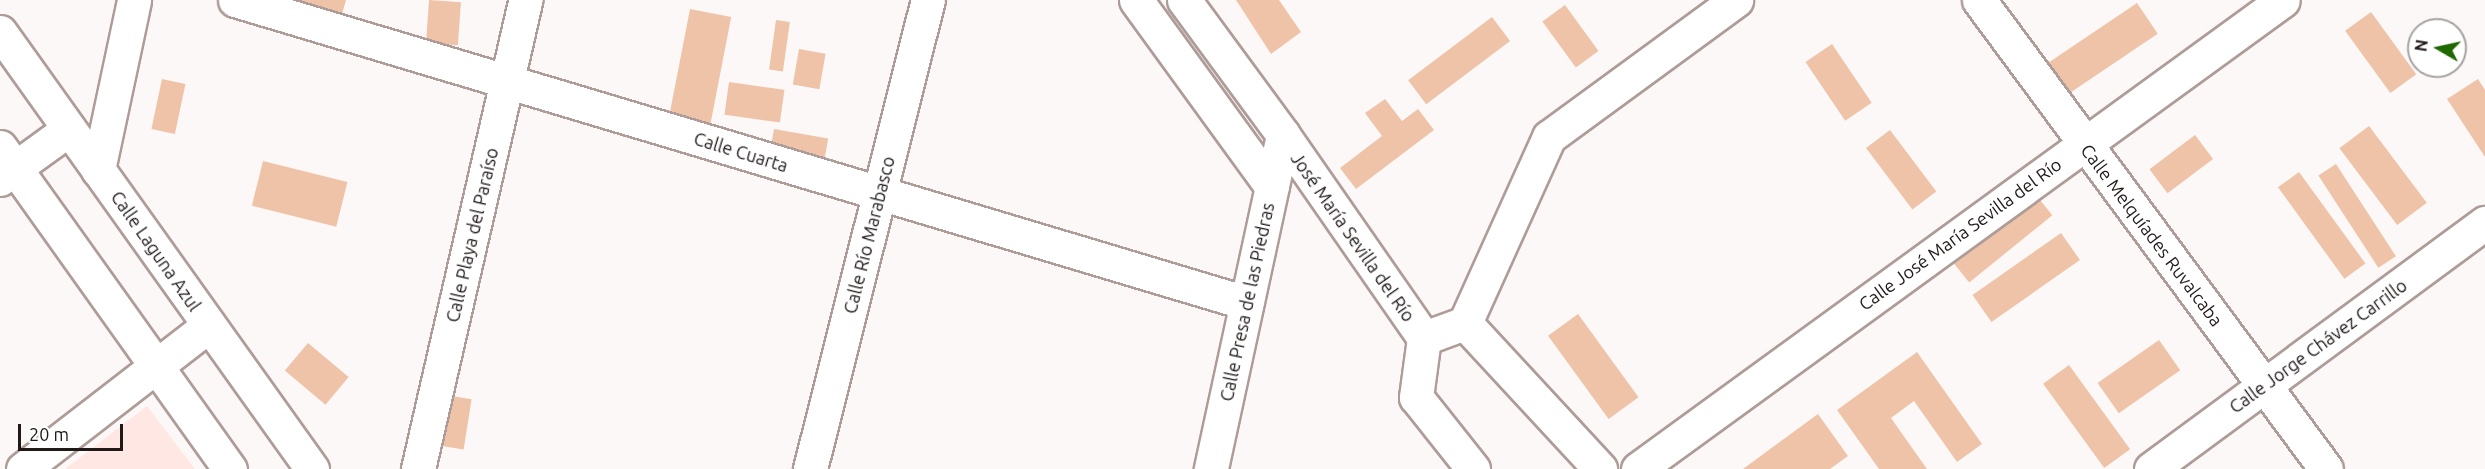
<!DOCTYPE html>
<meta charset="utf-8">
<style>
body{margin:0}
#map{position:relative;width:2485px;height:469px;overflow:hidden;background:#fcf8f7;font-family:Ubuntu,sans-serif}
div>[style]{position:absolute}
.built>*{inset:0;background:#ffe8e3}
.building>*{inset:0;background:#efc3a8;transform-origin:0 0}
.roads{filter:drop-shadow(2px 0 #ae9c98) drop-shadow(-2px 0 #ae9c98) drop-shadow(0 2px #ae9c98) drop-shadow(0 -2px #ae9c98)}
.minor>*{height:33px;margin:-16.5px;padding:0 16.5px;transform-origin:16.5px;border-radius:16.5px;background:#fff}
.tertiary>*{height:33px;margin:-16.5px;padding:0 16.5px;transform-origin:16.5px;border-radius:16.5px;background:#fff}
span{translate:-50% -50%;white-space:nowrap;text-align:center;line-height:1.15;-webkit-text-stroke:4.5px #fff;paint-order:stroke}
.street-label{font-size:18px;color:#201918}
.north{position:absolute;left:2407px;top:18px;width:60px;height:60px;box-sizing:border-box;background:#fff;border:2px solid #a6a3a3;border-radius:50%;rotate:279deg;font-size:16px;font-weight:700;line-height:24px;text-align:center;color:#201918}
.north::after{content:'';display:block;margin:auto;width:21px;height:27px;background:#206800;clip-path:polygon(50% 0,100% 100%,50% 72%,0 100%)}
.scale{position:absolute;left:18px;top:424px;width:105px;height:27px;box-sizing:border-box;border:3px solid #201918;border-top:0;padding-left:8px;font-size:18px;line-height:21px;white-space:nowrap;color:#201918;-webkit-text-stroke:4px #fff;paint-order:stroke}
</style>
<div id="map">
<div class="built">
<div style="clip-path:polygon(147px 406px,195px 469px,65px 469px)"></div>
</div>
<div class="building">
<div style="clip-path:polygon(298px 0,346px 0,342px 14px)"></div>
<div style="left:429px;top:0;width:32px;height:43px;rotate:4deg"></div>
<div style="clip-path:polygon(1236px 0,1279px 0,1301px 32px,1271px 54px)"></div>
<div style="left:2137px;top:3px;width:37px;height:115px;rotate:56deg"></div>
<div style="left:1565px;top:5px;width:57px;height:28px;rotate:54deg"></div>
<div style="left:690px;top:9px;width:42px;height:110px;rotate:11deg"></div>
<div style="left:2371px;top:12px;width:77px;height:32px;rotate:54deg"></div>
<div style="left:1492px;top:17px;width:30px;height:105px;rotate:53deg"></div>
<div style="left:776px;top:20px;width:14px;height:50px;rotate:8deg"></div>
<div style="left:1832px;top:44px;width:71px;height:32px;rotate:56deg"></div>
<div style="left:799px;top:49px;width:27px;height:36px;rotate:10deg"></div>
<div style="left:162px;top:79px;width:24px;height:51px;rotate:12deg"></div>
<div style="clip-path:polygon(2478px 79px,2485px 90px,2485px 157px,2447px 99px)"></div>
<div style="left:729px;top:82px;width:56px;height:33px;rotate:8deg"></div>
<div style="clip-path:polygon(1385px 99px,1402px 121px,1418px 109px,1434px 130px,1356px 189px,1340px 168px,1382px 136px,1365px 113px)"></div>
<div style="left:2369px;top:126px;width:96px;height:37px;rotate:53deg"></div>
<div style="left:774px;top:129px;width:55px;height:23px;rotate:10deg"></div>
<div style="left:1890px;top:130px;width:77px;height:30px;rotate:53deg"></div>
<div style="left:2195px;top:135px;width:30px;height:57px;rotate:53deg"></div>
<div style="left:263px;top:161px;width:87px;height:46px;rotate:14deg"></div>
<div style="left:2336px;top:164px;width:110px;height:21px;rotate:57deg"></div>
<div style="left:2299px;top:172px;width:113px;height:26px;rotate:54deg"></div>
<div style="left:2036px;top:195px;width:26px;height:107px;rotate:51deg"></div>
<div style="left:2061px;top:233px;width:33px;height:108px;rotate:55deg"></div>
<div style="left:1578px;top:314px;width:103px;height:37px;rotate:54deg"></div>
<div style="left:2159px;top:340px;width:37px;height:75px;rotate:55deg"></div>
<div style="left:308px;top:343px;width:53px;height:36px;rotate:40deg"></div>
<div style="clip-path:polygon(1917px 352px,1982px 444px,1957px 462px,1914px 401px,1891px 418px,1927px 469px,1879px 469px,1837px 410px)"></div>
<div style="left:2069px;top:365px;width:104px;height:32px;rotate:54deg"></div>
<div style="left:439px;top:394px;width:33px;height:51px;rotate:9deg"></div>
<div style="clip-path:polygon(1818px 414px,1848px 456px,1830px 469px,1743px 469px)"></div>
</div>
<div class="roads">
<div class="minor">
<div style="left:235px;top:0;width:1056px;rotate:16.67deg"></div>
<div style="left:1979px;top:0;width:583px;rotate:53.5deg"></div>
<div style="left:0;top:32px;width:537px;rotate:54.47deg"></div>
<div style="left:1283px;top:135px;width:247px;rotate:55.2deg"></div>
<div style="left:0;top:147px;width:396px;rotate:54.5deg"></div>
<div style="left:98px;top:170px;width:174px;rotate:-78deg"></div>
<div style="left:0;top:179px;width:85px;rotate:-35.9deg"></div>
<div style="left:1465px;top:323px;width:199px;rotate:47.2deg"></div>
<div style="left:1424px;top:338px;width:44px;rotate:-20.1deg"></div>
<div style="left:1465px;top:323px;width:204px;rotate:-65.7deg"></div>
<div style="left:1549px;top:137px;width:232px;rotate:-36.2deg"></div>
<div style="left:1424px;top:338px;width:60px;rotate:97.7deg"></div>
<div style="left:1416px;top:397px;width:92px;rotate:51.6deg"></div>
<div style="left:23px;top:469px;width:235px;rotate:-37.7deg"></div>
<div style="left:418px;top:469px;width:481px;rotate:-77.1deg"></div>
<div style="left:810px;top:469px;width:484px;rotate:-75.9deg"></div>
<div style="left:1638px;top:469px;width:797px;rotate:-36.02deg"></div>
<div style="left:2151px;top:469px;width:415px;rotate:-36.4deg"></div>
</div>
<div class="tertiary">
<div style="left:1136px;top:0;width:231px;rotate:54deg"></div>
<div style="left:1184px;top:0;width:167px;rotate:53.7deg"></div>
<div style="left:1283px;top:135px;width:342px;rotate:102.2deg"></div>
</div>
</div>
<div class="street-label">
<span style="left:741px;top:152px;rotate:17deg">Calle Cuarta</span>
<span style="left:1960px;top:234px;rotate:-36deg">Calle José María Sevilla del Río</span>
<span style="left:472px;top:235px;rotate:-77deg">Calle Playa del Paraíso</span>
<span style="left:869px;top:235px;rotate:-76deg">Calle Río Marabasco</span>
<span style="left:2152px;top:235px;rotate:53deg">Calle Melquíades Ruvalcaba</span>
<span style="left:1353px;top:237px;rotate:55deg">José María Sevilla del Río</span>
<span style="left:156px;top:251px;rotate:55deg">Calle Laguna Azul</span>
<span style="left:1247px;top:302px;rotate:-78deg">Calle Presa de las Piedras</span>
<span style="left:2318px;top:346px;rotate:-36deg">Calle Jorge Chávez Carrillo</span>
</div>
<div class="north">N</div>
<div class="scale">20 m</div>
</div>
